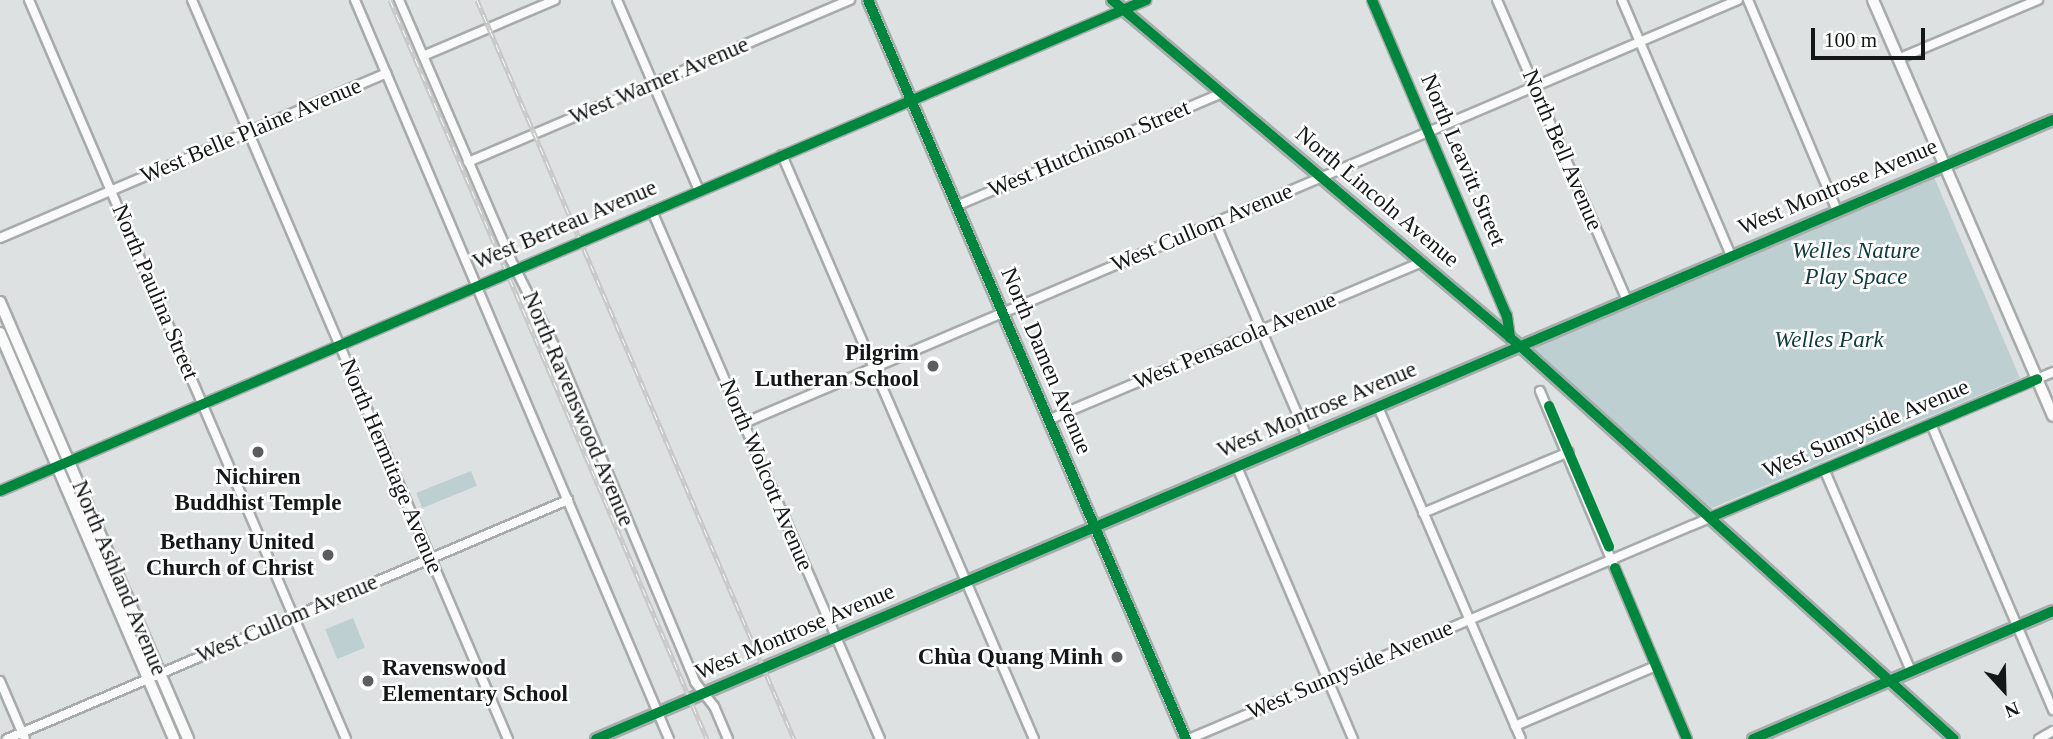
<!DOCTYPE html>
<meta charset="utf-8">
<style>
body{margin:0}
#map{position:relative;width:2053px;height:739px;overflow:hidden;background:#dde1e1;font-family:Georgia,serif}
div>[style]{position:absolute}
.green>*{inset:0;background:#bdcfd0;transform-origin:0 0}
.roads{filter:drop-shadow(2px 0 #a8abac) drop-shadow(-2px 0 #a8abac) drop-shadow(0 2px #a8abac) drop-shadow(0 -2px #a8abac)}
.minor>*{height:8px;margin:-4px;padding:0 4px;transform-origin:4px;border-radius:4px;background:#fafafa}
.tertiary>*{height:10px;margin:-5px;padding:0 5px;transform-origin:5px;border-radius:5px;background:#fafafa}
.secondary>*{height:10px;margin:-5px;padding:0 5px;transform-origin:5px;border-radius:5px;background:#fafafa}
.rail>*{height:5px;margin-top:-2.5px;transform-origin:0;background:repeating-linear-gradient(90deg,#fff 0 8px,#c8c8c8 0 16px);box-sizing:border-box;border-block:2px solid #c8c8c8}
.cycleway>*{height:10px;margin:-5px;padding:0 5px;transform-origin:5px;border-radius:5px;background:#00873e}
.dots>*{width:19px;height:19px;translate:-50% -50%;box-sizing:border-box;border:4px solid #fff;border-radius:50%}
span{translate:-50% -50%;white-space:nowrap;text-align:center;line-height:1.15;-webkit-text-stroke:5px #fff;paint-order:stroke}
.street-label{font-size:23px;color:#141717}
.park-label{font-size:23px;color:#0e3c3e;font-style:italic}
.poi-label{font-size:23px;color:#141717;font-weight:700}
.right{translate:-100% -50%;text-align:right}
.left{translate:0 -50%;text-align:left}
.north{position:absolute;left:1969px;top:655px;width:70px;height:70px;-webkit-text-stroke:5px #fff;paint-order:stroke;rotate:158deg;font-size:19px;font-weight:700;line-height:28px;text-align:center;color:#141717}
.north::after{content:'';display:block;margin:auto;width:24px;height:32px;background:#141717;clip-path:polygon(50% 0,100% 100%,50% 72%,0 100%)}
.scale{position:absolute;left:1811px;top:28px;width:114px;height:32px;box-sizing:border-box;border:4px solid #141717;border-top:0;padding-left:9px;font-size:21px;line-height:24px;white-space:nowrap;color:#141717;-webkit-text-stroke:5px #fff;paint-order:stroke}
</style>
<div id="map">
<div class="green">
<div style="clip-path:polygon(1934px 177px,2020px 378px,1710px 509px,1534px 348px)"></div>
<div style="left:471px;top:471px;width:16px;height:59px;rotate:68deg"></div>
<div style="left:353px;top:618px;width:32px;height:30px;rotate:68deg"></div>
</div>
<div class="roads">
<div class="minor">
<div style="left:29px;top:0;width:804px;rotate:66.78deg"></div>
<div style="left:192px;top:0;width:804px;rotate:66.85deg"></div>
<div style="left:355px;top:0;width:803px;rotate:66.98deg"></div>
<div style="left:399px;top:0;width:283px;rotate:66.7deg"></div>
<div style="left:511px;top:260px;width:100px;rotate:63.2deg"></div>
<div style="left:556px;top:349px;width:361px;rotate:67.3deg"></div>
<div style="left:695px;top:682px;width:31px;rotate:52deg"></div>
<div style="left:714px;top:706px;width:36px;rotate:67deg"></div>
<div style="left:617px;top:0;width:207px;rotate:66.7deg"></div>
<div style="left:1372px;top:0;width:344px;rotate:66.9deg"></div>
<div style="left:1507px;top:316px;width:22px;rotate:82deg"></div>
<div style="left:1497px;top:0;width:327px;rotate:66.6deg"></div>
<div style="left:1622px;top:0;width:278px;rotate:66.9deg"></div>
<div style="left:1748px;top:0;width:229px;rotate:67.1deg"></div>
<div style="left:423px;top:56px;width:143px;rotate:-23deg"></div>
<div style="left:1898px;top:59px;width:152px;rotate:-22.9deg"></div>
<div style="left:782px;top:155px;width:636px;rotate:66.66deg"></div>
<div style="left:468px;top:162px;width:415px;rotate:-23deg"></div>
<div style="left:956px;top:206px;width:289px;rotate:-23deg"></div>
<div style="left:652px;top:211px;width:575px;rotate:66.64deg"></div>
<div style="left:1215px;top:222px;width:234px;rotate:66.8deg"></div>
<div style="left:0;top:238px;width:420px;rotate:-23.1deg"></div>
<div style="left:1540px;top:391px;width:378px;rotate:67.1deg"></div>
<div style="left:1378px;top:407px;width:361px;rotate:66.7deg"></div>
<div style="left:1048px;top:420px;width:406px;rotate:-22.9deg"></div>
<div style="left:744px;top:423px;width:1080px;rotate:-23.05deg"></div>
<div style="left:1931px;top:424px;width:311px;rotate:66.9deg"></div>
<div style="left:1237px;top:467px;width:296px;rotate:66.9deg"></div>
<div style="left:1824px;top:469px;width:220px;rotate:66.7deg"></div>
<div style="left:0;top:491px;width:1247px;rotate:-23.19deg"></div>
<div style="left:1423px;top:513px;width:158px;rotate:-22.7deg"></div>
<div style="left:0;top:681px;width:63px;rotate:66.7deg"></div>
<div style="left:1515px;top:726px;width:153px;rotate:-23.1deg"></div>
<div style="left:7px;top:739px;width:610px;rotate:-23.08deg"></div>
<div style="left:1189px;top:739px;width:939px;rotate:-23.01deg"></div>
<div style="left:2039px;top:739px;width:16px;rotate:-30deg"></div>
</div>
<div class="tertiary">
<div style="left:868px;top:0;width:575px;rotate:66.74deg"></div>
<div style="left:1753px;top:739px;width:326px;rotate:-23.1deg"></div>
</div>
<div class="secondary">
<div style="left:1112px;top:0;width:535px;rotate:40.3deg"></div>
<div style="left:1520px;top:346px;width:585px;rotate:42.16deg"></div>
<div style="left:1873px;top:0;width:453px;rotate:66.6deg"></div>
<div style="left:0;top:302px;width:476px;rotate:66.7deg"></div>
<div style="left:0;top:333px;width:442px;rotate:66.8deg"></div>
<div style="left:1095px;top:528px;width:230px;rotate:66.7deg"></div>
<div style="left:596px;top:739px;width:1583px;rotate:-23.02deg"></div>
</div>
</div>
<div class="rail">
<div style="left:390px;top:0;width:804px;rotate:66.78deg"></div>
<div style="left:477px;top:0;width:804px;rotate:66.78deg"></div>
</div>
<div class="cycleway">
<div style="left:868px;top:0;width:805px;rotate:66.72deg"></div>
<div style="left:1112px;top:0;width:535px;rotate:40.3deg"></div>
<div style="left:1520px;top:346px;width:585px;rotate:42.16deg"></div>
<div style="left:1372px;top:0;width:344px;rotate:66.9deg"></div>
<div style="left:1507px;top:316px;width:22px;rotate:82deg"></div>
<div style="left:1549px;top:406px;width:153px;rotate:66.9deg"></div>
<div style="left:0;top:491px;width:1247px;rotate:-23.19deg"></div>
<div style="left:1711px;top:517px;width:354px;rotate:-22.9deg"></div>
<div style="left:1615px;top:568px;width:186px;rotate:67.2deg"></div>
<div style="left:596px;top:739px;width:1583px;rotate:-23.02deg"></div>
<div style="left:1753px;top:739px;width:326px;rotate:-23.1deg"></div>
</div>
<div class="dots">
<div style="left:933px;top:366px;background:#5a5e5e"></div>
<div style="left:258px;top:452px;background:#5a5e5e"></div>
<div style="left:328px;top:555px;background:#5a5e5e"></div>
<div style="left:1117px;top:657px;background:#5a5e5e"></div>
<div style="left:368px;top:681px;background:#5a5e5e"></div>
</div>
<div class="street-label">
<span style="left:659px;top:81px;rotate:-23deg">West Warner Avenue</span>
<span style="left:251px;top:131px;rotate:-23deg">West Belle Plaine Avenue</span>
<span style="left:1089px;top:149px;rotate:-23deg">West Hutchinson Street</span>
<span style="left:1562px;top:150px;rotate:67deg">North Bell Avenue</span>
<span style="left:1463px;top:160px;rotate:67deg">North Leavitt Street</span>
<span style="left:1838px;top:187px;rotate:-23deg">West Montrose Avenue</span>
<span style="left:1377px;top:197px;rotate:40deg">North Lincoln Avenue</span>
<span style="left:565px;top:225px;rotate:-23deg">West Berteau Avenue</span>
<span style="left:1202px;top:228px;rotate:-23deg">West Cullom Avenue</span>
<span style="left:155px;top:292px;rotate:67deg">North Paulina Street</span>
<span style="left:1235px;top:341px;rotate:-23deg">West Pensacola Avenue</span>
<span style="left:1046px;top:361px;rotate:67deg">North Damen Avenue</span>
<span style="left:578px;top:409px;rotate:67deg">North Ravenswood Avenue</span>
<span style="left:1317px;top:410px;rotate:-23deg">West Montrose Avenue</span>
<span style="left:1866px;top:429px;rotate:-23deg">West Sunnyside Avenue</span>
<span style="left:391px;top:466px;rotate:67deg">North Hermitage Avenue</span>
<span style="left:766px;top:475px;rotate:67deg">North Wolcott Avenue</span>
<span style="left:119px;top:578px;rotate:67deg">North Ashland Avenue</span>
<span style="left:287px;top:619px;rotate:-23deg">West Cullom Avenue</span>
<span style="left:795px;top:632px;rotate:-23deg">West Montrose Avenue</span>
<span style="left:1350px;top:670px;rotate:-23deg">West Sunnyside Avenue</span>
</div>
<div class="park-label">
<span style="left:1856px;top:264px">Welles Nature<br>Play Space</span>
<span style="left:1829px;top:340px">Welles Park</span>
</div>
<div class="poi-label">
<span class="right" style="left:919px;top:366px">Pilgrim<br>Lutheran School</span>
<span style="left:258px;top:490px">Nichiren<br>Buddhist Temple</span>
<span class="right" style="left:314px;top:555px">Bethany United<br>Church of Christ</span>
<span class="right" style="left:1103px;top:657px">Chùa Quang Minh</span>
<span class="left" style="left:382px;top:681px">Ravenswood<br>Elementary School</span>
</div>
<div class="north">N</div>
<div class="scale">100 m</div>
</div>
